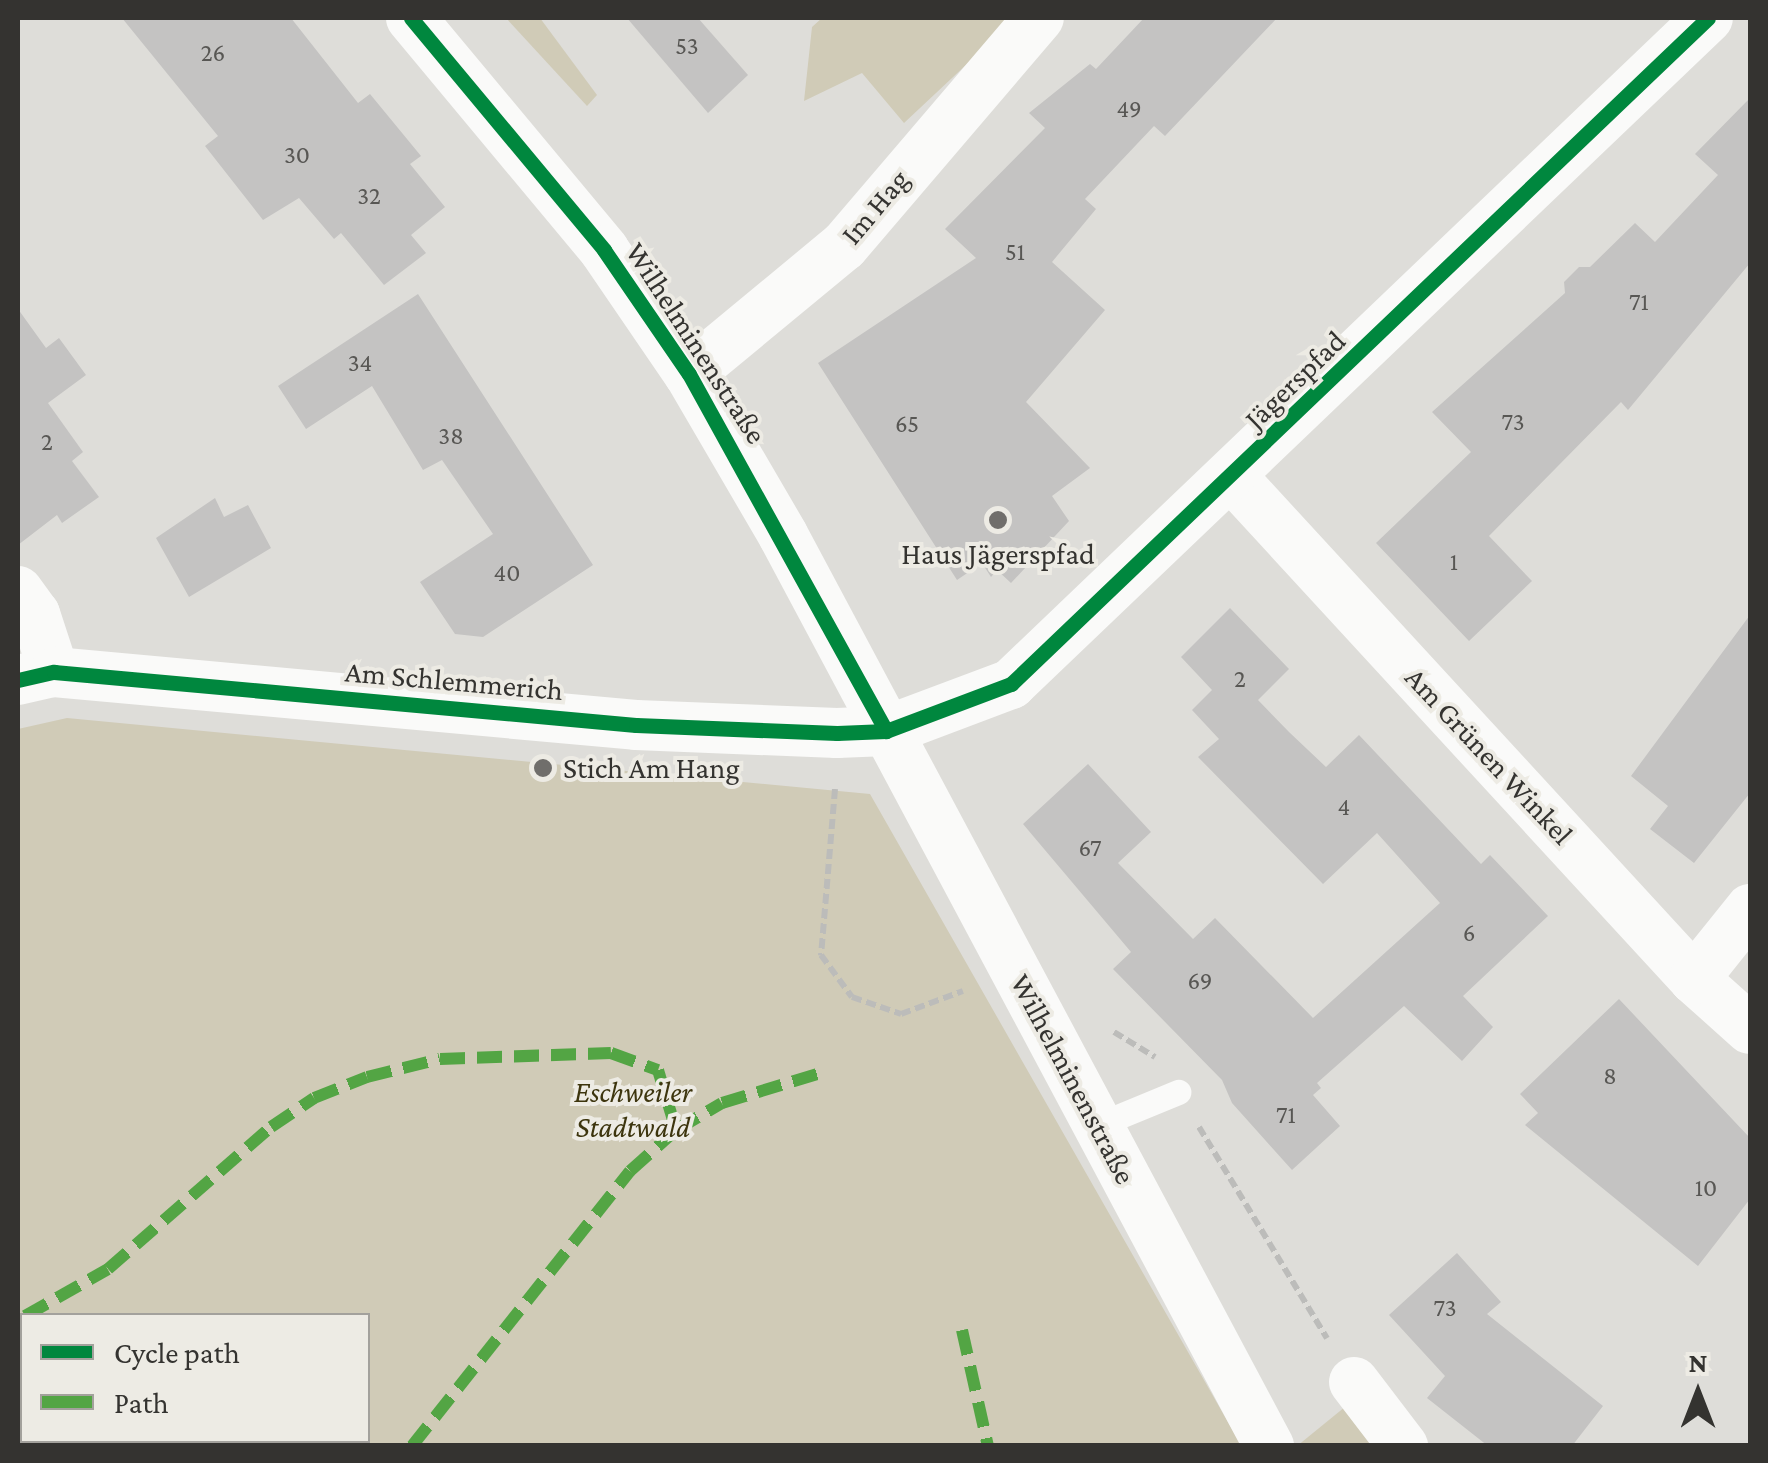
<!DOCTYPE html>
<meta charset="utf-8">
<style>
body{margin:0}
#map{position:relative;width:1768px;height:1463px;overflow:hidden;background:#deddd9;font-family:"Crimson Pro",serif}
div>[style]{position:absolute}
.green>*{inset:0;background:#d0cbb7}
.building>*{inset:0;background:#c4c3c2}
.path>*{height:6px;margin-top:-3px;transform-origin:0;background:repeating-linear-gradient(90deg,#bcbcba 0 10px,transparent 0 15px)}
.service>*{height:25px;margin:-12.5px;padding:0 12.5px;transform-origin:12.5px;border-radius:12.5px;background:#fafaf9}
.minor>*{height:50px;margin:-25px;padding:0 25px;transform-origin:25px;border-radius:25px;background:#fafaf9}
.quiet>*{height:12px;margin-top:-6px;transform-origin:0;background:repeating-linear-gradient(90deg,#53a544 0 25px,transparent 0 37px)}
.cycleway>*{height:15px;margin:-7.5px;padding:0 7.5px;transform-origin:7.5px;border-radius:7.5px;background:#00873e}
.dots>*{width:28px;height:28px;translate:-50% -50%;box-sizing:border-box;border:5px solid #edebe4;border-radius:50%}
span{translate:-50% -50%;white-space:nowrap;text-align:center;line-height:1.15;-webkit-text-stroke:8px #edebe4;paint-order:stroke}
.number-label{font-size:25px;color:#585754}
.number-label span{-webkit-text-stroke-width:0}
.street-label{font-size:30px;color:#343330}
.poi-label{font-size:30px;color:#343330}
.left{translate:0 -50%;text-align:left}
.park-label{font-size:30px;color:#3d350e;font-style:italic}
.frame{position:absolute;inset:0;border:20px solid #343330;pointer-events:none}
.legend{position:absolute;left:20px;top:1313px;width:350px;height:130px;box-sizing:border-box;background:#edebe4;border:2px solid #a3a19c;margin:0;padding:12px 18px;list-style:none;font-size:30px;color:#343330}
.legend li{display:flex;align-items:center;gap:20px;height:50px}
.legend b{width:50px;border:2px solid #a3a19c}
.north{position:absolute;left:1648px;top:1343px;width:100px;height:100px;-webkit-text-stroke:8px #edebe4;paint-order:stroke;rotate:0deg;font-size:28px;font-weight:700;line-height:40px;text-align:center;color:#343330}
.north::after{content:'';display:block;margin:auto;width:35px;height:45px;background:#343330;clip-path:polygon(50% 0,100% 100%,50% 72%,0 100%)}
</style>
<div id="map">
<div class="green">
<div style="clip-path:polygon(506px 18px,540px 18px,597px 95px,587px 106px)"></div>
<div style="clip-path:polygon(822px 18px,1016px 18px,904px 123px,862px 73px,804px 101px,812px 27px)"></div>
<div style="clip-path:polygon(evenodd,67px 718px,870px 794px,1241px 1445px,18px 1445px,18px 729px,67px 718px,22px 1316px,368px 1316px,368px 1440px,22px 1440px,22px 1316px)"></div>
<div style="clip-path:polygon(1367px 1389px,1408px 1446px,1297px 1446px)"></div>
</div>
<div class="building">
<div style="clip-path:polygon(122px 18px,291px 18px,358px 103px,370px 94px,421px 156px,410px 164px,445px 207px,411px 235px,426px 253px,384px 285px,341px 233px,334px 239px,299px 198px,263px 220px,205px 146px,218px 136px)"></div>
<div style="clip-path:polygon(627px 18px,698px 18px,748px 75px,708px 113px)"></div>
<div style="clip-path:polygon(1144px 18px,1277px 18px,1165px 136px,1154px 126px,1085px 199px,1096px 209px,1052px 262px,1105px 310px,1026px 402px,1090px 468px,1052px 496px,1069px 521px,1011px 583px,997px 570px,991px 577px,982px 563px,957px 580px,818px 363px,976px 258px,945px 229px,1045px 128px,1029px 113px,1090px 64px,1096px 69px)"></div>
<div style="clip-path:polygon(1750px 98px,1750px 263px,1628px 410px,1621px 402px,1489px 536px,1532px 581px,1469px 641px,1376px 543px,1471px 452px,1432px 412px,1565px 293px,1564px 282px,1579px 267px,1590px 267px,1635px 223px,1655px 242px,1718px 175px,1695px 154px)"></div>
<div style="clip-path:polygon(418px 294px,593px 565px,483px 637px,455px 634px,420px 582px,493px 534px,442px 460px,423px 470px,372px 386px,306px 429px,278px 386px)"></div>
<div style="clip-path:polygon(18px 309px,46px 348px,59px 338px,86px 375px,48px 403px,83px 452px,72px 461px,99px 497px,62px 523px,57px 515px,18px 545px)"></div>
<div style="clip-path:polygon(215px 498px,224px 517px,248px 505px,271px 548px,189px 597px,156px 538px)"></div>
<div style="clip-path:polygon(1230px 608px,1289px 669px,1258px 700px,1289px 732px,1326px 767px,1359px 735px,1481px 864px,1490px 855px,1548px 916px,1463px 996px,1493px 1027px,1462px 1061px,1404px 1006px,1317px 1083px,1321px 1088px,1313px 1095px,1340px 1126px,1292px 1170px,1232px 1103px,1222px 1080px,1113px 969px,1131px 952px,1023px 824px,1088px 764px,1151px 832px,1118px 863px,1193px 939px,1215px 918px,1313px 1018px,1440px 903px,1377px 833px,1323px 884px,1198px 757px,1219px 739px,1192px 710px,1212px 690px,1181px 657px)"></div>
<div style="clip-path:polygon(1750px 615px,1750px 793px,1694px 863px,1650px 829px,1668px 806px,1631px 776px)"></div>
<div style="clip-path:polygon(1619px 999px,1750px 1138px,1750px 1199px,1698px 1266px,1525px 1125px,1538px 1113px,1520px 1094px)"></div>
<div style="clip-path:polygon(1457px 1253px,1501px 1302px,1487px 1314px,1603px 1406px,1572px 1446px,1488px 1446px,1427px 1398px,1445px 1376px,1389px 1315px)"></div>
</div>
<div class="path">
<div style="left:835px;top:789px;width:167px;rotate:94.8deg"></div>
<div style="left:821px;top:955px;width:52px;rotate:53.6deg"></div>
<div style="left:852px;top:997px;width:52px;rotate:19.1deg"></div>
<div style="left:901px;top:1014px;width:66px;rotate:-20.4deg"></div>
<div style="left:1114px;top:1032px;width:48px;rotate:31.4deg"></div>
<div style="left:1199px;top:1127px;width:247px;rotate:58.8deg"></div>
</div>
<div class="service">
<div style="left:1098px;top:1125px;width:87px;rotate:-22.4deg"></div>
</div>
<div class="minor">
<div style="left:411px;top:18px;width:302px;rotate:50.2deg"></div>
<div style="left:604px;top:250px;width:150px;rotate:55.6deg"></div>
<div style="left:689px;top:374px;width:186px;rotate:59.7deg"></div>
<div style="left:783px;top:535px;width:1033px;rotate:61.92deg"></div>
<div style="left:689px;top:374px;width:201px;rotate:-39.6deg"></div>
<div style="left:844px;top:246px;width:300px;rotate:-49.5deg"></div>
<div style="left:1233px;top:478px;width:681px;rotate:47.38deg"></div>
<div style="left:1694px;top:979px;width:75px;rotate:41.8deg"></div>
<div style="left:18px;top:591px;width:29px;rotate:54deg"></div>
<div style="left:35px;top:614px;width:61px;rotate:71.9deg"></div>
<div style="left:18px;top:680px;width:37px;rotate:-13deg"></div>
<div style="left:54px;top:672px;width:584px;rotate:5.2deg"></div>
<div style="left:636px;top:725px;width:201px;rotate:2.3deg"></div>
<div style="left:837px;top:733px;width:49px;rotate:-2.3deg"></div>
<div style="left:886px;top:731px;width:134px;rotate:-20.6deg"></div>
<div style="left:1011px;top:684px;width:964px;rotate:-43.7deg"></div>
<div style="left:1694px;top:979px;width:90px;rotate:-51.3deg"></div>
<div style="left:1354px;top:1382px;width:81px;rotate:52.6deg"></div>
</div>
<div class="quiet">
<div style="left:25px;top:1316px;width:95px;rotate:-29.5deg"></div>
<div style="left:108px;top:1269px;width:216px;rotate:-41.1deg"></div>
<div style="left:271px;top:1127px;width:52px;rotate:-34deg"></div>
<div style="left:314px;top:1098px;width:57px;rotate:-21.6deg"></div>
<div style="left:367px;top:1077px;width:75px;rotate:-13.9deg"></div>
<div style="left:440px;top:1059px;width:171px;rotate:-2deg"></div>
<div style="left:611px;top:1053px;width:50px;rotate:19.9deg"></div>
<div style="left:658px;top:1070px;width:63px;rotate:73.3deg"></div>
<div style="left:962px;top:1330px;width:119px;rotate:77.4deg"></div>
<div style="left:412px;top:1446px;width:351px;rotate:-51.6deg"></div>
<div style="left:630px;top:1171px;width:62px;rotate:-41.7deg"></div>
<div style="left:676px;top:1130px;width:53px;rotate:-30.4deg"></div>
<div style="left:722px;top:1103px;width:110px;rotate:-16.9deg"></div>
</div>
<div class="cycleway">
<div style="left:411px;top:18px;width:302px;rotate:50.2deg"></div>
<div style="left:604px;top:250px;width:150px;rotate:55.6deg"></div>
<div style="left:689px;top:374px;width:408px;rotate:61.1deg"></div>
<div style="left:18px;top:680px;width:37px;rotate:-13deg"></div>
<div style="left:54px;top:672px;width:584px;rotate:5.2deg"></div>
<div style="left:636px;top:725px;width:201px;rotate:2.3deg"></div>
<div style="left:837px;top:733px;width:49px;rotate:-2.3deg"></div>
<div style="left:886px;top:731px;width:134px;rotate:-20.6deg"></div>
<div style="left:1011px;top:684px;width:964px;rotate:-43.7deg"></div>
</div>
<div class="dots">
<div style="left:998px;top:520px;background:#706e6b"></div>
<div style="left:543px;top:768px;background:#706e6b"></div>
</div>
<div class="number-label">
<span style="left:687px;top:46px">53</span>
<span style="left:213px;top:53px">26</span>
<span style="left:1129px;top:109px">49</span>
<span style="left:297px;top:155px">30</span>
<span style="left:369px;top:196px">32</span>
<span style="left:1015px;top:252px">51</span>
<span style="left:1639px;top:302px">71</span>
<span style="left:360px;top:363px">34</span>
<span style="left:1513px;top:422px">73</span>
<span style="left:907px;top:424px">65</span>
<span style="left:451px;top:436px">38</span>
<span style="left:47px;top:442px">2</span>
<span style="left:1454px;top:562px">1</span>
<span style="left:507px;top:573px">40</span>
<span style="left:1240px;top:679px">2</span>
<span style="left:1344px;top:807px">4</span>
<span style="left:1090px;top:848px">67</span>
<span style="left:1469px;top:933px">6</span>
<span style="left:1200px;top:981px">69</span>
<span style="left:1610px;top:1076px">8</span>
<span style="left:1286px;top:1115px">71</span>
<span style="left:1706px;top:1188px">10</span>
<span style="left:1445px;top:1308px">73</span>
</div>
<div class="street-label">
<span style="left:875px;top:207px;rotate:-50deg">Im Hag</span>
<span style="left:696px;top:343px;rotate:57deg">Wilhelminenstraße</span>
<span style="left:1295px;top:380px;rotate:-44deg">Jägerspfad</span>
<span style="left:454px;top:681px;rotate:5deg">Am Schlemmerich</span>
<span style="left:1489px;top:756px;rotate:47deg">Am Grünen Winkel</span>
<span style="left:1073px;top:1079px;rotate:62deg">Wilhelminenstraße</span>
</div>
<div class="poi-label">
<span style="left:998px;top:554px">Haus Jägerspfad</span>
<span class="left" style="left:563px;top:768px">Stich Am Hang</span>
</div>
<div class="park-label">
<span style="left:633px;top:1109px">Eschweiler<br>Stadtwald</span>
</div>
<div class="frame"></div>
<ul class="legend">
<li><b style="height:12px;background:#00873e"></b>Cycle path</li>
<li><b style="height:12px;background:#53a544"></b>Path</li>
</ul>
<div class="north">N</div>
</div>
